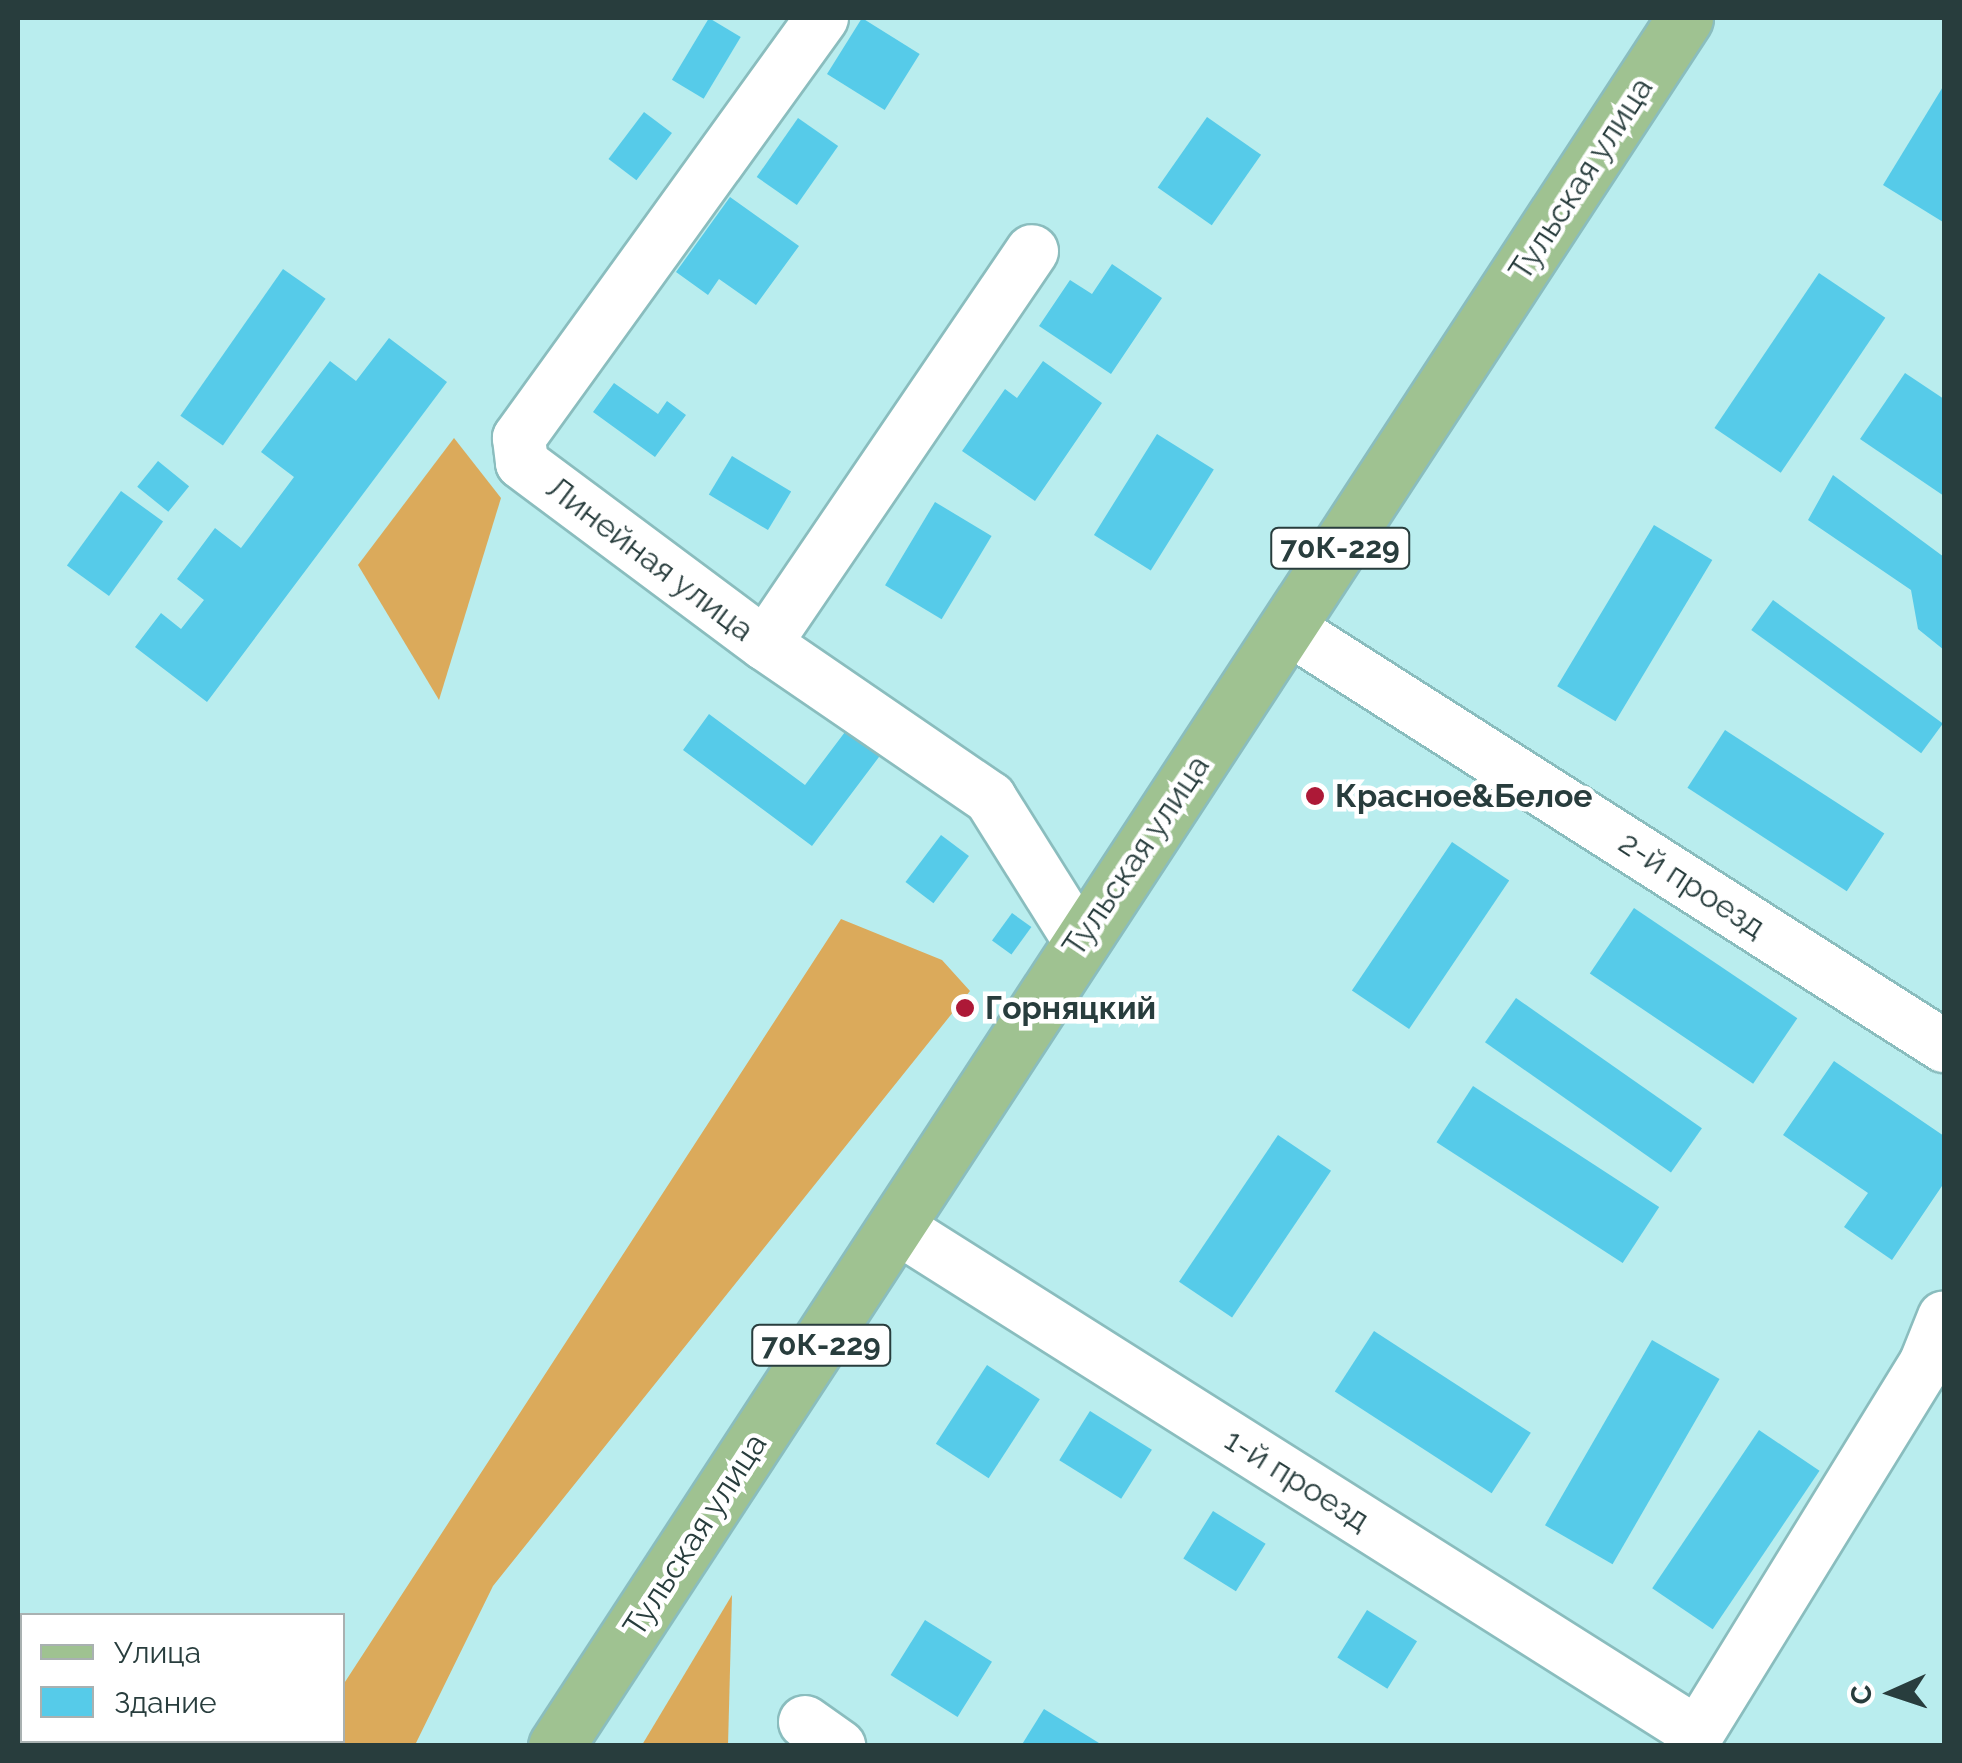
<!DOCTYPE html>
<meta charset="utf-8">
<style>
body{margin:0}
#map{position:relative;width:1962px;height:1763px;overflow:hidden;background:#b9edee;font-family:Raleway,sans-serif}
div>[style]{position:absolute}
.forest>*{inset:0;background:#dbaa5b}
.building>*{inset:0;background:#56cbe9;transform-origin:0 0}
.roads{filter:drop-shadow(2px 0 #8abdbe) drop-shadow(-2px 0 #8abdbe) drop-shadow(0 2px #8abdbe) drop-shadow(0 -2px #8abdbe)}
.minor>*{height:52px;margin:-26px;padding:0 26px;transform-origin:26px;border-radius:26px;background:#fff}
.major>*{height:55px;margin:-27.5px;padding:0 27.5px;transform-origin:27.5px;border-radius:27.5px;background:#9fc291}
.dots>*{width:28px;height:28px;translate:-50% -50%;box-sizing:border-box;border:5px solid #fff;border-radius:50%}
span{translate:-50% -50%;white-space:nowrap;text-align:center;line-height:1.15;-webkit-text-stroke:9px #fff;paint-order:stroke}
.shield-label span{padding:2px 8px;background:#fff;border:2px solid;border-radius:8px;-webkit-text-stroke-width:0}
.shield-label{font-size:30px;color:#283d3d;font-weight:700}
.street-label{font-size:32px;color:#283d3d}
.poi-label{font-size:32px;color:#283d3d;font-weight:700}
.left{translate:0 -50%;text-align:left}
.frame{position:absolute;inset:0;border:20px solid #283d3d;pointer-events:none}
.legend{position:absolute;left:20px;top:1613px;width:325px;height:130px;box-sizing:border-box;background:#fff;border:2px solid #a9b1b1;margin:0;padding:12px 18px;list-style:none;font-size:30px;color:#283d3d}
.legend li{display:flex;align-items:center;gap:20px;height:50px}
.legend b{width:50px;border:2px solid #a9b1b1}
.north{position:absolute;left:1842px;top:1643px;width:100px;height:100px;-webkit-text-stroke:8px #fff;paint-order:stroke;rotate:267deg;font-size:28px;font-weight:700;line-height:40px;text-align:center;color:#283d3d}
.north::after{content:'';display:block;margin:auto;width:35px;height:45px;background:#283d3d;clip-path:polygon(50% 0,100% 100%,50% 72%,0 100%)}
</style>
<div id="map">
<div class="forest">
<div style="clip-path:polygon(454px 438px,501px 498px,439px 700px,358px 565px)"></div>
<div style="clip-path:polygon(841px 919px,942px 960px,970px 991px,493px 1586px,415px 1745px,303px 1745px,342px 1740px,343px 1685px)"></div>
<div style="clip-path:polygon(732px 1595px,728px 1745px,642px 1745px)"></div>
</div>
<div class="building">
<div style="left:709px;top:18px;width:37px;height:72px;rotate:31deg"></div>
<div style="left:862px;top:18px;width:68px;height:66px;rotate:32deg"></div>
<div style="clip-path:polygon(1944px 85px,1944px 219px,1943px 222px,1883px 185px)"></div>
<div style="left:644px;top:112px;width:35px;height:59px;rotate:37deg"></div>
<div style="left:1207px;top:117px;width:66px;height:86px;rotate:35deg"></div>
<div style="left:798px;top:118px;width:49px;height:72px;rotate:35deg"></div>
<div style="clip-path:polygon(730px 197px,799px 246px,756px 305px,719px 279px,708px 295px,676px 272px)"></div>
<div style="clip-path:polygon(1112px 264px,1162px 298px,1111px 374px,1039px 326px,1070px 280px,1092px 294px)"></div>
<div style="left:283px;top:269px;width:52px;height:179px;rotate:35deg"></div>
<div style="left:1819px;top:273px;width:80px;height:187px;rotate:34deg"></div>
<div style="clip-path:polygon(389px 338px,447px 382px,207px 702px,135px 647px,161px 613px,181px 629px,204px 600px,177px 579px,215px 528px,241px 548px,294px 477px,261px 452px,330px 361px,356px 381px)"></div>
<div style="clip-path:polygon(1043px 361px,1102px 403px,1035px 501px,962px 451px,1005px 389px,1017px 398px)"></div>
<div style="clip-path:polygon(1905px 373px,1944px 399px,1944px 496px,1860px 439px)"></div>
<div style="clip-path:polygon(614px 383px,658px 414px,667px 401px,686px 415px,655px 457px,593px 412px)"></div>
<div style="left:1157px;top:434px;width:67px;height:119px;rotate:32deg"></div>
<div style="left:732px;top:456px;width:69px;height:45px;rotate:31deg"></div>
<div style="left:158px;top:461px;width:40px;height:33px;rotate:39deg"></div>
<div style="clip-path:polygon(1833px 475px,1944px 557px,1944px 650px,1918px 629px,1911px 590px,1808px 520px)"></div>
<div style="left:121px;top:491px;width:52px;height:92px;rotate:36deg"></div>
<div style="left:935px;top:502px;width:66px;height:97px;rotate:31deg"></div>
<div style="left:1654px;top:525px;width:68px;height:188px;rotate:31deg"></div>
<div style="left:1773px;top:600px;width:210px;height:37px;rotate:36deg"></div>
<div style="clip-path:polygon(709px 714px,805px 785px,851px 724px,885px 749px,812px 846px,683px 750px)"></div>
<div style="left:1725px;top:730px;width:190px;height:69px;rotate:33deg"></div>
<div style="left:941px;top:835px;width:35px;height:59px;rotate:37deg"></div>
<div style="left:1452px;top:842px;width:69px;height:179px;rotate:34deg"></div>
<div style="left:1634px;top:908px;width:197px;height:79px;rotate:34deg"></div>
<div style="left:1012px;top:913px;width:24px;height:34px;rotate:36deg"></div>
<div style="left:1516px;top:998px;width:227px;height:54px;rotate:35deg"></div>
<div style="clip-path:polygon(1834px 1061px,1944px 1136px,1944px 1183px,1892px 1260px,1844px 1227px,1868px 1193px,1783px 1135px)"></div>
<div style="left:1473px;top:1086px;width:222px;height:67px;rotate:33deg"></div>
<div style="left:1278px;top:1135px;width:64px;height:177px;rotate:34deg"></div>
<div style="left:1374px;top:1331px;width:187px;height:72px;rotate:33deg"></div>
<div style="left:1652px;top:1340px;width:78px;height:214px;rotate:30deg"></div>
<div style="left:987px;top:1365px;width:63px;height:94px;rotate:33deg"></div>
<div style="left:1090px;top:1411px;width:73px;height:58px;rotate:32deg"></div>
<div style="left:1759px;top:1430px;width:73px;height:191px;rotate:34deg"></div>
<div style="left:1213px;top:1511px;width:62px;height:56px;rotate:32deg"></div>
<div style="left:1367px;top:1610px;width:59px;height:56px;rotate:32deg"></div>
<div style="left:925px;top:1620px;width:79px;height:65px;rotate:32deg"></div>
<div style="clip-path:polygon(1044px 1709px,1099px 1743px,1098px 1746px,1021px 1746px)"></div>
</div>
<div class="roads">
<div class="minor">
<div style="left:822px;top:18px;width:518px;rotate:125.81deg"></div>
<div style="left:519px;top:438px;width:25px;rotate:83deg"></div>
<div style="left:522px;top:463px;width:303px;rotate:36.7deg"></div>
<div style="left:765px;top:644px;width:273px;rotate:34.4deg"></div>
<div style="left:990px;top:798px;width:168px;rotate:57.9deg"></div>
<div style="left:1288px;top:628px;width:778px;rotate:32.51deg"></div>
<div style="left:765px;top:644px;width:475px;rotate:-55.8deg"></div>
<div style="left:898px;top:1228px;width:945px;rotate:32.29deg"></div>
<div style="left:805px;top:1722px;width:42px;rotate:35.2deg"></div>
<div style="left:1690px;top:1746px;width:451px;rotate:-58.4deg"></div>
<div style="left:1926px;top:1362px;width:48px;rotate:-68.2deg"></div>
</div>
<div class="major">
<div style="left:556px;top:1746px;width:2064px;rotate:-56.84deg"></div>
</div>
</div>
<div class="dots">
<div style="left:1315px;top:796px;background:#ad1937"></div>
<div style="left:965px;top:1008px;background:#ad1937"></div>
</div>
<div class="shield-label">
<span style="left:1340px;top:548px">70К-229</span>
<span style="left:821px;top:1345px">70К-229</span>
</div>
<div class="street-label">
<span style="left:1581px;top:179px;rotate:-57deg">Тульская улица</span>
<span style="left:650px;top:559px;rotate:37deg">Линейная улица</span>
<span style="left:1136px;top:856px;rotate:-56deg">Тульская улица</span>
<span style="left:1692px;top:885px;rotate:33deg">2-й проезд</span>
<span style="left:1297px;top:1480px;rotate:32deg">1-й проезд</span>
<span style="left:695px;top:1535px;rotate:-57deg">Тульская улица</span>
</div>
<div class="poi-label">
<span class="left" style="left:1335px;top:796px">Красное&amp;Белое</span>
<span class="left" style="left:985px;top:1008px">Горняцкий</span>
</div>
<div class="frame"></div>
<ul class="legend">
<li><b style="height:12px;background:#9fc291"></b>Улица</li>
<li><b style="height:28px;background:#56cbe9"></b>Здание</li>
</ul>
<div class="north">С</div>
</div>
